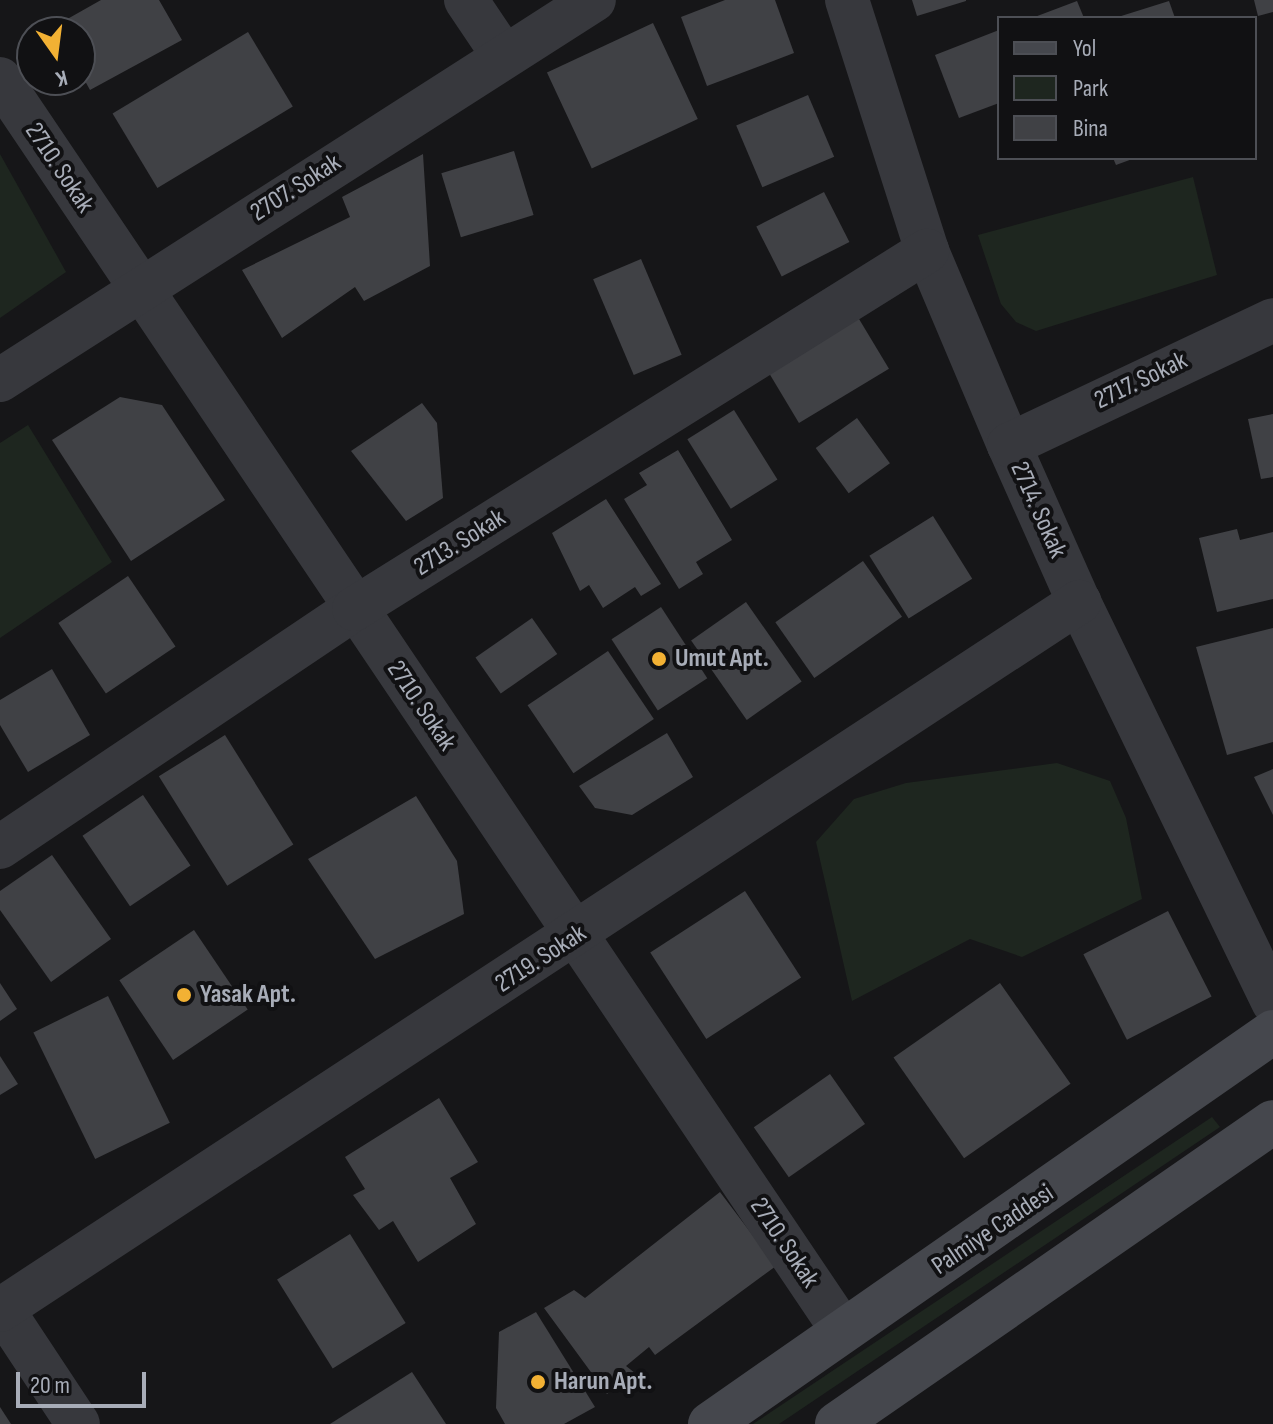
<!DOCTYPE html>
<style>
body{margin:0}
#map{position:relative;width:1273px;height:1424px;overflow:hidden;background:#161618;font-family:"Sofia Sans Condensed",sans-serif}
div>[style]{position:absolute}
.green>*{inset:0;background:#1e261f}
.building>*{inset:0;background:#404145;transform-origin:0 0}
.minor>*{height:44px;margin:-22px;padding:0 22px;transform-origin:22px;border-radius:22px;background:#37383d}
.secondary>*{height:44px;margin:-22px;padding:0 22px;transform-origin:22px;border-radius:22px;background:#45474d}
.dots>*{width:22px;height:22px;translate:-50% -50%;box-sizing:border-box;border:4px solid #111113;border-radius:50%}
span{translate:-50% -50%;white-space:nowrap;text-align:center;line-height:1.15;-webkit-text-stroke:8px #111113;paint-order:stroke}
.street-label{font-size:26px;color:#a8adb8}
.poi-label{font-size:26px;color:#a8adb8;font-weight:700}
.left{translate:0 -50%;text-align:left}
.legend{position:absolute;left:997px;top:16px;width:260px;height:144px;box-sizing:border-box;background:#111113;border:2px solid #4d4f55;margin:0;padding:10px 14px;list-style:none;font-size:24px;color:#a8adb8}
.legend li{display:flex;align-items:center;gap:16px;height:40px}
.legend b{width:40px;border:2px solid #4d4f55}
.north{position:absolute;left:16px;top:16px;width:80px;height:80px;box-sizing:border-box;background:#111113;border:2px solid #4d4f55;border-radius:50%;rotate:166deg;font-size:22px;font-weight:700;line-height:32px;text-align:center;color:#a8adb8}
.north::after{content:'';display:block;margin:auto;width:28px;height:36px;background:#f2b134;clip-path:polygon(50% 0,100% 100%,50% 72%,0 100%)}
.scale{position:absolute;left:16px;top:1372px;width:130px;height:36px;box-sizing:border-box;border:4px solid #a8adb8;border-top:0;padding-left:10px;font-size:24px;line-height:28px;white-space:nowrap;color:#a8adb8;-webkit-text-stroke:6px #111113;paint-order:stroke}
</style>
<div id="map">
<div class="green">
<div style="clip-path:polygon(0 154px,66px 272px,0 318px)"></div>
<div style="clip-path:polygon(1193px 177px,1217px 275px,1036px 331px,1016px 322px,1001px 304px,978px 235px)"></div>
<div style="clip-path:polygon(28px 425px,112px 562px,0 638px,0 443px)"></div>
<div style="clip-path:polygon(1057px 763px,1110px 781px,1126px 818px,1142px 899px,1022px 957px,970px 939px,852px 1001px,816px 842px,854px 799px,906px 783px)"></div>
<div style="clip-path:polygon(1212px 1117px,1220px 1127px,779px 1424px,753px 1424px)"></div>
</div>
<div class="building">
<div style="clip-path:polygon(101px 0,159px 0,182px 40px,90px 90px,80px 72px,80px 32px,58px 32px,55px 26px)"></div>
<div style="clip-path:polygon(725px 0,775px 0,794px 53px,707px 86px,681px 17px)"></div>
<div style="clip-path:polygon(912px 0,966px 0,966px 1px,917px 16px)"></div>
<div style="clip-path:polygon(1254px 0,1273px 0,1273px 12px,1258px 16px)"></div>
<div style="clip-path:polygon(1077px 1px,1084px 18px,1032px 18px)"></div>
<div style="clip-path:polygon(1169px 1px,1175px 18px,1118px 18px,1118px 17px)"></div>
<div style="left:653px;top:23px;width:106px;height:117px;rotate:65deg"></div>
<div style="clip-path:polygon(999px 30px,999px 103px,959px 118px,935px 55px)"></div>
<div style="left:248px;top:32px;width:87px;height:158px;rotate:59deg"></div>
<div style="left:808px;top:95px;width:67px;height:78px;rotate:67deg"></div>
<div style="left:514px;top:151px;width:67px;height:76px;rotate:73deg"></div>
<div style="clip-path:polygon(423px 154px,430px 266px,364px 301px,355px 287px,282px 338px,242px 270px,350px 217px,342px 197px)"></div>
<div style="clip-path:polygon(1113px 158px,1135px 158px,1116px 165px)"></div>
<div style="left:824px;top:192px;width:56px;height:76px;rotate:63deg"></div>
<div style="left:641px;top:259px;width:104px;height:52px;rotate:67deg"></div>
<div style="left:856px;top:314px;width:64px;height:105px;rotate:59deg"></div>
<div style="clip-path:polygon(120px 397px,162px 405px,225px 500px,131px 561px,52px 440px)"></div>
<div style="clip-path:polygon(422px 403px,437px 423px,443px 498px,406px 521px,351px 451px)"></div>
<div style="left:734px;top:410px;width:82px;height:55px;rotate:58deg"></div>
<div style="clip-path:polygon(1273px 414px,1273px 477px,1261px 479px,1248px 419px)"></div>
<div style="left:857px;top:418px;width:56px;height:51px;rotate:54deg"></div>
<div style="clip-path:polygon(678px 450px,732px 540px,696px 562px,703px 574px,679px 589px,624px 499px,647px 485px,639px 473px)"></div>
<div style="clip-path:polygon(606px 499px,661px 584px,641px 596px,635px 587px,603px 608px,589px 585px,580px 591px,552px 533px)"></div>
<div style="left:933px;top:516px;width:74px;height:75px;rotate:58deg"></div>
<div style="clip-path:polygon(1237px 529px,1240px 540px,1273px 532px,1273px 599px,1217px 612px,1199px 538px)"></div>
<div style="left:863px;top:561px;width:68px;height:107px;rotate:55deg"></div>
<div style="left:128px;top:576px;width:85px;height:84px;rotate:56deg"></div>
<div style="left:746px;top:602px;width:97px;height:67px;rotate:55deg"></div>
<div style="left:661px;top:607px;width:85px;height:59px;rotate:57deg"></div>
<div style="left:532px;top:618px;width:44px;height:69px;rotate:55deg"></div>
<div style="clip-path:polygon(1273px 628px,1273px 742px,1227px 755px,1196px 647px)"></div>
<div style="left:608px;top:651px;width:82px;height:97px;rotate:56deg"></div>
<div style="clip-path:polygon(52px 669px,90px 735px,28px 772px,0 725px,0 700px)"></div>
<div style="clip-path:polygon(667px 733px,693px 777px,632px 815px,595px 808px,579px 786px)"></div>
<div style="left:225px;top:735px;width:129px;height:78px;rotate:58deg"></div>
<div style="clip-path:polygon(1273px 769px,1273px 815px,1254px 777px)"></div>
<div style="left:143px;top:795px;width:85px;height:73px;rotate:56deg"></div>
<div style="clip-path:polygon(416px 796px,457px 861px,464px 914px,375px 959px,308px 859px)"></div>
<div style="clip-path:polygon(52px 855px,111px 939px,51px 982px,0 910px,0 891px)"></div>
<div style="left:745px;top:891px;width:103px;height:113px;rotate:57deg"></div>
<div style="left:1168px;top:911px;width:96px;height:95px;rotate:63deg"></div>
<div style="left:194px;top:930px;width:96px;height:90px;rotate:56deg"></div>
<div style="clip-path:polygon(0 983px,17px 1009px,0 1021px)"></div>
<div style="left:1000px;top:983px;width:123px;height:130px;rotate:55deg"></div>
<div style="left:108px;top:996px;width:141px;height:83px;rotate:64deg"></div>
<div style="clip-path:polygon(0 1056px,18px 1084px,0 1095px)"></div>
<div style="left:830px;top:1074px;width:61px;height:93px;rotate:55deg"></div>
<div style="clip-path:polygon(439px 1098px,478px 1162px,450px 1178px,476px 1224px,418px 1262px,393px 1221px,379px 1230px,353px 1195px,365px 1189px,345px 1157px)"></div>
<div style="clip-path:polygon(720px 1192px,776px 1266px,655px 1355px,649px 1347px,626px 1366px,635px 1373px,607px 1394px,544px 1308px,574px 1290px,585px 1298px)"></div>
<div style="left:350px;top:1234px;width:105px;height:86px;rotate:58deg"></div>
<div style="clip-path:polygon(536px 1312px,595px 1407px,564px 1424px,505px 1424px,496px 1408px,499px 1332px)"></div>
<div style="clip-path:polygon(412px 1372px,446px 1424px,330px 1424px)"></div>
<div style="clip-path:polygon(0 1407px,11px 1424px,0 1424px)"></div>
</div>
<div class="minor">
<div style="left:466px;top:0;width:66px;rotate:56.1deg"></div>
<div style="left:847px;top:0;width:263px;rotate:72.3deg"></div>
<div style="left:927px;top:251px;width:211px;rotate:67.1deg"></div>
<div style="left:1009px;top:445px;width:172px;rotate:66deg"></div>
<div style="left:1079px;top:602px;width:445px;rotate:64.1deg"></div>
<div style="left:0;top:79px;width:1509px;rotate:56.05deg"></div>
<div style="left:0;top:380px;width:705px;rotate:-32.61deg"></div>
<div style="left:1009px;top:445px;width:292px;rotate:-25.3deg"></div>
<div style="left:0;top:847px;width:427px;rotate:-33.9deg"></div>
<div style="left:354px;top:609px;width:676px;rotate:-32deg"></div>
<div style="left:0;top:1306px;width:141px;rotate:56.5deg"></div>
<div style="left:0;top:1310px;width:1291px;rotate:-33.27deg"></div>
</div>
<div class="secondary">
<div style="left:710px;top:1424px;width:686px;rotate:-34.85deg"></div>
<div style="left:837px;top:1424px;width:530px;rotate:-34.71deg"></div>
</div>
<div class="dots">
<div style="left:659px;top:659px;background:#f2b134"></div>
<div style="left:184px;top:995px;background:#f2b134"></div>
<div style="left:538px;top:1382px;background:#f2b134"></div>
</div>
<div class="street-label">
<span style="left:59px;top:168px;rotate:56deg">2710. Sokak</span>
<span style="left:296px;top:188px;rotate:-33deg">2707. Sokak</span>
<span style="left:1141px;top:381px;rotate:-26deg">2717. Sokak</span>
<span style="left:1038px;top:510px;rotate:66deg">2714. Sokak</span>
<span style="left:460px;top:543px;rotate:-32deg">2713. Sokak</span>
<span style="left:421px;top:706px;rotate:56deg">2710. Sokak</span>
<span style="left:541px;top:959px;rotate:-33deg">2719. Sokak</span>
<span style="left:993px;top:1230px;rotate:-34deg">Palmiye Caddesi</span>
<span style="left:784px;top:1243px;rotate:56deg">2710. Sokak</span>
</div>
<div class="poi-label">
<span class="left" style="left:675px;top:659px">Umut Apt.</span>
<span class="left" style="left:200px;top:995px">Yasak Apt.</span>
<span class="left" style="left:554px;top:1382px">Harun Apt.</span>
</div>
<ul class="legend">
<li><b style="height:10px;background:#45474d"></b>Yol</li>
<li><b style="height:22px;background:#1e261f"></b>Park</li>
<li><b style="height:22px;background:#404145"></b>Bina</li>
</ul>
<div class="north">K</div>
<div class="scale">20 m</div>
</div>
